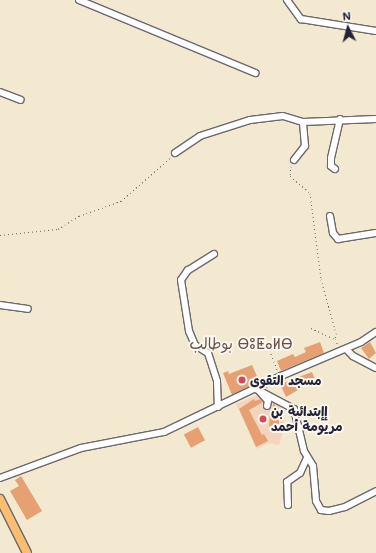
<!DOCTYPE html>
<meta charset="utf-8">
<style>
body{margin:0}
#map{position:relative;width:376px;height:553px;overflow:hidden;background:#f2e9d0;font-family:Mali,"Playpen Sans Arabic","Noto Sans Tifinagh",sans-serif}
div>[style]{position:absolute}
.built>*{inset:0;background:#f3d4bf}
.building>*{inset:0;background:#e6a072;transform-origin:0 0}
.path>*{height:1px;margin-top:-0.5px;transform-origin:0;background:repeating-linear-gradient(90deg,#6b686f 0 1px,transparent 0 4px)}
.roads{filter:drop-shadow(1px 0 #6b686f) drop-shadow(-1px 0 #6b686f) drop-shadow(0 1px #6b686f) drop-shadow(0 -1px #6b686f)}
.minor>*{height:6px;margin:-3px;padding:0 3px;transform-origin:3px;border-radius:3px;background:#fff}
.major>*{height:8px;margin:-4px;padding:0 4px;transform-origin:4px;border-radius:4px;background:#fcbd6f}
.dots>*{width:11px;height:11px;translate:-50% -50%;box-sizing:border-box;border:2px solid #fbf7ec;border-radius:50%}
span{translate:-50% -50%;white-space:nowrap;text-align:center;line-height:1.15;-webkit-text-stroke:4px #fbf7ec;paint-order:stroke}
.poi-label{font-size:13px;color:#22223b;font-weight:700}
.left{translate:0 -50%;text-align:left}
.quarter-label{font-size:15px;color:#674e4e}
.north{position:absolute;left:328px;top:8px;width:40px;height:40px;-webkit-text-stroke:3px #fbf7ec;paint-order:stroke;rotate:354deg;font-size:11px;font-weight:700;line-height:16px;text-align:center;color:#22223b}
.north::after{content:'';display:block;margin:auto;width:14px;height:18px;background:#22223b;clip-path:polygon(50% 0,100% 100%,50% 72%,0 100%)}
</style>
<div id="map">
<div class="built">
<div style="clip-path:polygon(262px 393px,284px 405px,283px 432px,279px 445px,269px 443px,257px 449px,236px 404px)"></div>
</div>
<div class="building">
<div style="clip-path:polygon(320px 342px,324px 353px,281px 371px,277px 361px,293px 354px,295px 357px,306px 352px,304px 348px)"></div>
<div style="clip-path:polygon(370px 342px,376px 353px,369px 359px,361px 348px)"></div>
<div style="clip-path:polygon(252px 365px,259px 381px,232px 395px,223px 373px,228px 371px,229px 374px)"></div>
<div style="clip-path:polygon(312px 372px,315px 380px,286px 397px,280px 384px)"></div>
<div style="clip-path:polygon(254px 399px,255px 401px,260px 399px,263px 402px,249px 410px,262px 435px,264px 434px,268px 441px,256px 447px,239px 409px)"></div>
<div style="clip-path:polygon(273px 403px,279px 409px,279px 424px,269px 426px,270px 413px,273px 420px)"></div>
<div style="left:198px;top:427px;width:15px;height:16px;rotate:62deg"></div>
<div style="clip-path:polygon(21px 476px,42px 511px,27px 520px,10px 491px,19px 486px,15px 480px)"></div>
</div>
<div class="path">
<div style="left:291px;top:166px;width:10px;rotate:96deg"></div>
<div style="left:290px;top:176px;width:26px;rotate:40deg"></div>
<div style="left:310px;top:193px;width:87px;rotate:82.7deg"></div>
<div style="left:321px;top:279px;width:56px;rotate:74.5deg"></div>
<div style="left:336px;top:333px;width:6px;rotate:99deg"></div>
<div style="left:0;top:235px;width:58px;rotate:-5.9deg"></div>
<div style="left:58px;top:229px;width:25px;rotate:-32deg"></div>
<div style="left:79px;top:216px;width:45px;rotate:-19.7deg"></div>
<div style="left:121px;top:201px;width:65px;rotate:-41.3deg"></div>
<div style="left:311px;top:328px;width:26px;rotate:25deg"></div>
<div style="left:335px;top:339px;width:7px;rotate:63deg"></div>
<div style="left:268px;top:346px;width:26px;rotate:69deg"></div>
</div>
<div class="roads">
<div class="minor">
<div style="left:79px;top:0;width:191px;rotate:22.5deg"></div>
<div style="left:287px;top:0;width:24px;rotate:54deg"></div>
<div style="left:301px;top:19px;width:76px;rotate:9.1deg"></div>
<div style="left:0;top:92px;width:22px;rotate:21deg"></div>
<div style="left:175px;top:153px;width:30px;rotate:-34deg"></div>
<div style="left:200px;top:136px;width:52px;rotate:-17.7deg"></div>
<div style="left:250px;top:120px;width:33px;rotate:-7deg"></div>
<div style="left:283px;top:116px;width:21px;rotate:17deg"></div>
<div style="left:303px;top:122px;width:73px;rotate:-2.4deg"></div>
<div style="left:294px;top:160px;width:18px;rotate:-52deg"></div>
<div style="left:305px;top:146px;width:24px;rotate:-95deg"></div>
<div style="left:335px;top:169px;width:5px;rotate:-143deg"></div>
<div style="left:331px;top:166px;width:8px;rotate:-90deg"></div>
<div style="left:331px;top:158px;width:40px;rotate:-77deg"></div>
<div style="left:330px;top:216px;width:17px;rotate:80deg"></div>
<div style="left:333px;top:233px;width:8px;rotate:50deg"></div>
<div style="left:338px;top:239px;width:38px;rotate:-9deg"></div>
<div style="left:214px;top:254px;width:31px;rotate:148deg"></div>
<div style="left:188px;top:270px;width:12px;rotate:125deg"></div>
<div style="left:181px;top:280px;width:52px;rotate:81.1deg"></div>
<div style="left:189px;top:331px;width:15px;rotate:67deg"></div>
<div style="left:195px;top:345px;width:15px;rotate:32deg"></div>
<div style="left:208px;top:353px;width:29px;rotate:72deg"></div>
<div style="left:217px;top:381px;width:26px;rotate:88deg"></div>
<div style="left:0;top:305px;width:28px;rotate:8deg"></div>
<div style="left:346px;top:349px;width:10px;rotate:45deg"></div>
<div style="left:353px;top:356px;width:26px;rotate:28deg"></div>
<div style="left:256px;top:389px;width:43px;rotate:27.8deg"></div>
<div style="left:294px;top:409px;width:43px;rotate:76.6deg"></div>
<div style="left:304px;top:451px;width:17px;rotate:59deg"></div>
<div style="left:313px;top:466px;width:35px;rotate:85deg"></div>
<div style="left:316px;top:501px;width:10px;rotate:61deg"></div>
<div style="left:321px;top:510px;width:8px;rotate:7deg"></div>
<div style="left:329px;top:511px;width:16px;rotate:-14deg"></div>
<div style="left:345px;top:507px;width:35px;rotate:-27deg"></div>
<div style="left:260px;top:392px;width:12px;rotate:48deg"></div>
<div style="left:268px;top:401px;width:5px;rotate:101deg"></div>
<div style="left:0;top:478px;width:86px;rotate:-20.3deg"></div>
<div style="left:81px;top:448px;width:85px;rotate:-10.9deg"></div>
<div style="left:164px;top:432px;width:130px;rotate:-25.6deg"></div>
<div style="left:281px;top:376px;width:87px;rotate:-23deg"></div>
<div style="left:361px;top:342px;width:18px;rotate:-34deg"></div>
<div style="left:288px;top:505px;width:23px;rotate:-92deg"></div>
<div style="left:287px;top:482px;width:16px;rotate:-35deg"></div>
<div style="left:300px;top:473px;width:17px;rotate:-65deg"></div>
</div>
<div class="major">
<div style="left:0;top:499px;width:60px;rotate:63.4deg"></div>
</div>
</div>
<div class="dots">
<div style="left:242px;top:380px;background:#d1495b"></div>
<div style="left:263px;top:419px;background:#d1495b"></div>
</div>
<div class="poi-label">
<span class="left" style="left:250px;top:380px">مسجد التقوى</span>
<span class="left" style="left:271px;top:419px">إإبتدائية بن<br>مريومة أحمد</span>
</div>
<div class="quarter-label">
<span style="left:241px;top:344px">بوطالب ⴱⵓⵟⴰⵍⴱ</span>
</div>
<div class="north">N</div>
</div>
